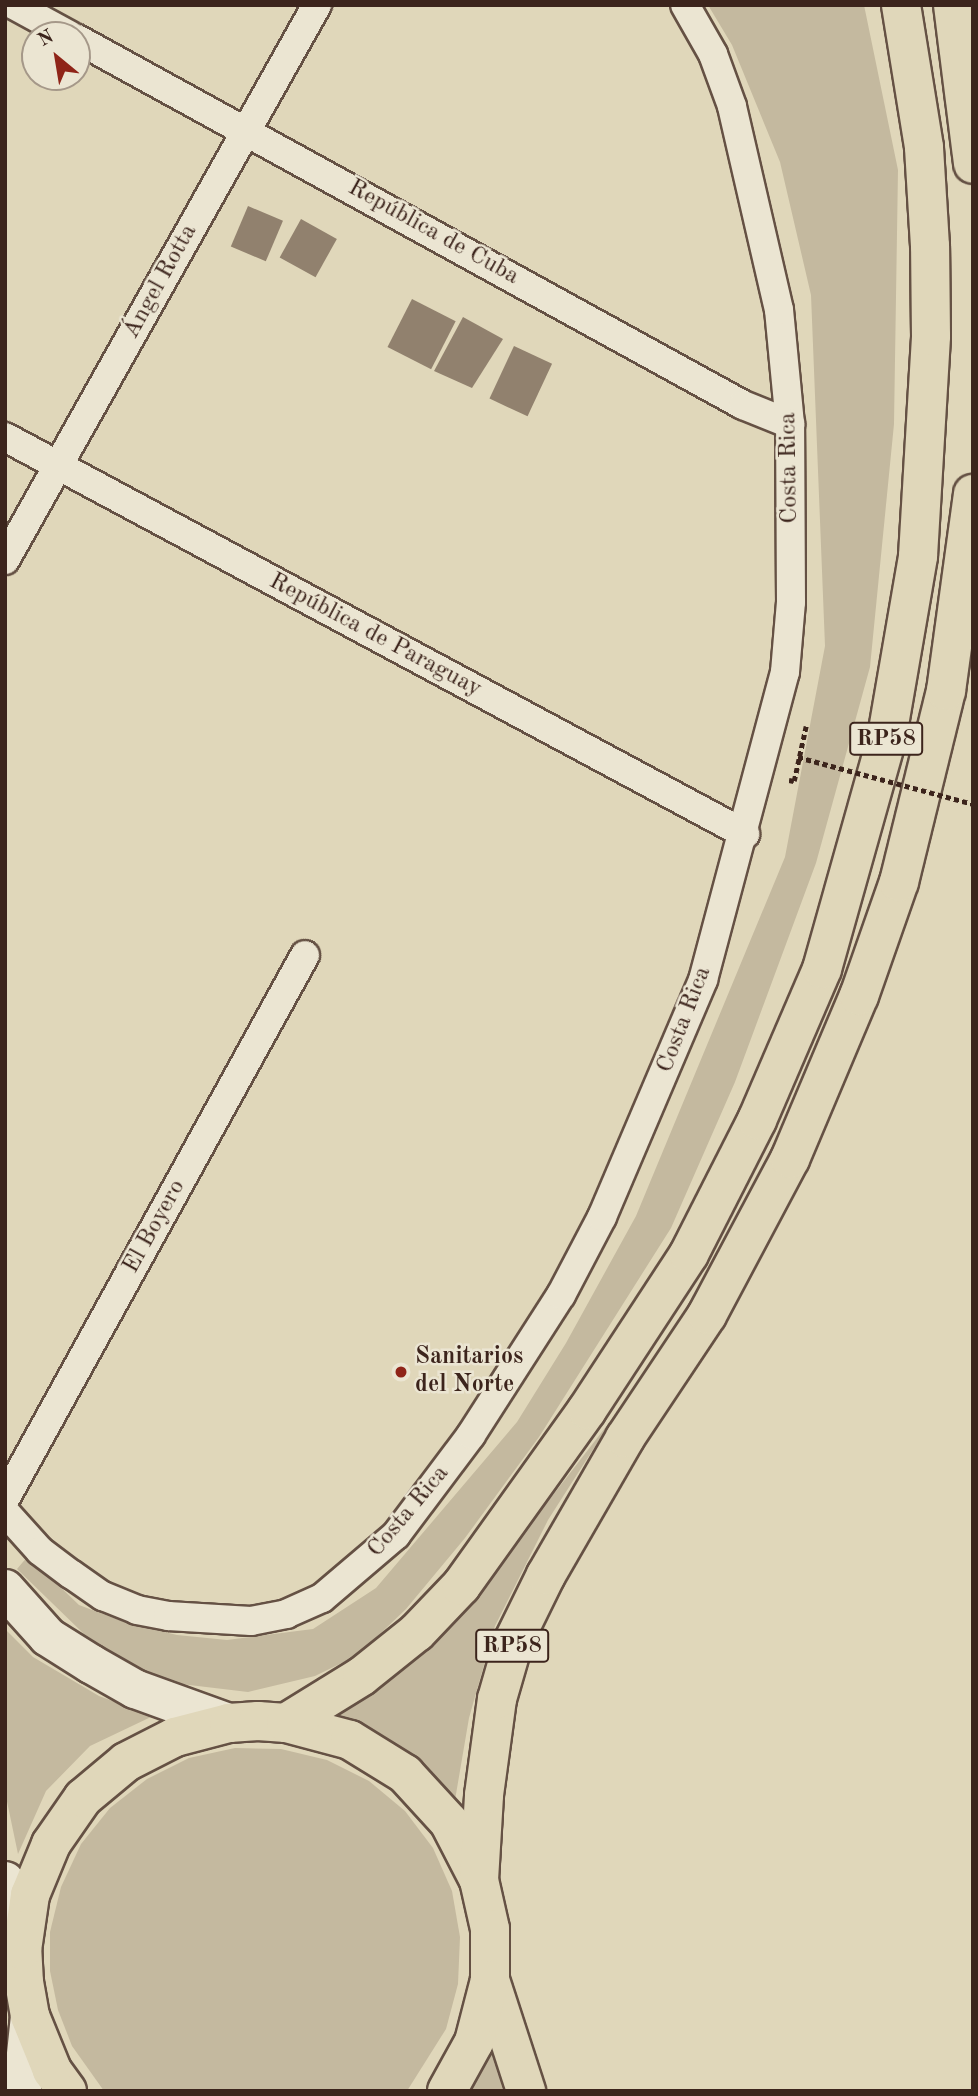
<!DOCTYPE html>
<meta charset="utf-8">
<style>
body{margin:0}
#map{position:relative;width:978px;height:2096px;overflow:hidden;background:#e0d7ba;font-family:"Old Standard TT",serif}
div>[style]{position:absolute}
.green>*{inset:0;background:#c4b99f}
.building>*{inset:0;background:#91816e;transform-origin:0 0}
.path>*{height:4.5px;margin-top:-2.25px;transform-origin:0;background:repeating-linear-gradient(90deg,#3c241c 0 5px,transparent 0 8.5px)}
.roads{filter:drop-shadow(2px 0 #655144) drop-shadow(-2px 0 #655144) drop-shadow(0 2px #655144) drop-shadow(0 -2px #655144)}
.minor>*{height:28px;margin:-14px;padding:0 14px;transform-origin:14px;border-radius:14px;background:#ebe5d2}
.secondary>*{height:38px;margin:-19px;padding:0 19px;transform-origin:19px;border-radius:19px;background:#ebe5d2}
.trunk>*{height:38px;margin:-19px;padding:0 19px;transform-origin:19px;border-radius:19px;background:#e0d7ba}
.motorway>*{height:38px;margin:-19px;padding:0 19px;transform-origin:19px;border-radius:19px;background:#e0d7ba}
.path-bridge>*{height:4.5px;margin-top:-2.25px;transform-origin:0;background:repeating-linear-gradient(90deg,#3c241c 0 5px,transparent 0 8.5px)}
.dots>*{width:19px;height:19px;translate:-50% -50%;box-sizing:border-box;border:4px solid #ebe5d2;border-radius:50%}
span{translate:-50% -50%;white-space:nowrap;text-align:center;line-height:1.15;-webkit-text-stroke:5px #ebe5d2;paint-order:stroke}
.shield-label span{padding:2px 5px;background:#ebe5d2;border:2px solid;border-radius:5px;-webkit-text-stroke-width:0}
.shield-label{font-size:23px;color:#3c241c;font-weight:700}
.street-label{font-size:24px;color:#3c241c}
.poi-label{font-size:24px;color:#3c241c;font-weight:700}
.left{translate:0 -50%;text-align:left}
.frame{position:absolute;inset:0;border:7px solid #3c241c;pointer-events:none}
.north{position:absolute;left:21px;top:21px;width:70px;height:70px;box-sizing:border-box;background:#ebe5d2;border:2px solid #a59889;border-radius:50%;rotate:330deg;font-size:19px;font-weight:700;line-height:28px;text-align:center;color:#3c241c}
.north::after{content:'';display:block;margin:auto;width:24px;height:32px;background:#8f2418;clip-path:polygon(50% 0,100% 100%,50% 72%,0 100%)}
</style>
<div id="map">
<div class="green">
<div style="clip-path:polygon(708px 5px,864px 5px,898px 170px,894px 424px,870px 667px,816px 863px,735px 1082px,671px 1228px,539px 1437px,465px 1538px,406px 1609px,358px 1655px,315px 1676px,248px 1692px,181px 1684px,134px 1666px,84px 1634px,17px 1569px,28px 1556px,79px 1605px,127px 1623px,177px 1635px,227px 1640px,313px 1629px,376px 1588px,517px 1422px,566px 1343px,636px 1216px,785px 857px,825px 646px,811px 295px,780px 162px,732px 45px)"></div>
<div style="clip-path:polygon(615px 1415px,548px 1520px,495px 1626px,469px 1718px,455px 1800px,388px 1739px,333px 1716px,405px 1668px,467px 1606px)"></div>
<div style="clip-path:polygon(5px 1629px,33px 1657px,99px 1696px,153px 1716px,90px 1746px,46px 1791px,18px 1854px,5px 1792px)"></div>
<div style="clip-path:polygon(235px 1748px,281px 1749px,327px 1760px,369px 1781px,405px 1811px,433px 1848px,452px 1891px,460px 1937px,458px 1984px,446px 2029px,407px 2091px,104px 2091px,72px 2046px,58px 2010px,50px 1971px,50px 1932px,61px 1887px,81px 1844px,110px 1808px,147px 1779px,189px 1758px)"></div>
<div style="clip-path:polygon(491px 2044px,503px 2091px,468px 2091px)"></div>
</div>
<div class="building">
<div style="left:248px;top:206px;width:38px;height:44px;rotate:23deg"></div>
<div style="left:301px;top:219px;width:41px;height:44px;rotate:29deg"></div>
<div style="left:412px;top:299px;width:49px;height:54px;rotate:27deg"></div>
<div style="clip-path:polygon(463px 317px,503px 339px,472px 388px,434px 371px)"></div>
<div style="left:514px;top:346px;width:42px;height:58px;rotate:25deg"></div>
</div>
<div class="path">
<div style="left:789px;top:780px;width:5px;rotate:11deg"></div>
<div style="left:794px;top:781px;width:56px;rotate:-77.7deg"></div>
</div>
<div class="roads">
<div class="minor">
<div style="left:14px;top:5px;width:63px;rotate:28.6deg"></div>
<div style="left:77px;top:39px;width:760px;rotate:28.79deg"></div>
<div style="left:743px;top:405px;width:51px;rotate:22deg"></div>
<div style="left:5px;top:437px;width:840px;rotate:28.21deg"></div>
<div style="left:5px;top:560px;width:637px;rotate:-60.66deg"></div>
<div style="left:5px;top:1499px;width:621px;rotate:-61.12deg"></div>
<div style="left:5px;top:1512px;width:52px;rotate:48.1deg"></div>
<div style="left:40px;top:1551px;width:39px;rotate:37deg"></div>
<div style="left:71px;top:1574px;width:39px;rotate:35deg"></div>
<div style="left:103px;top:1596px;width:37px;rotate:22deg"></div>
<div style="left:137px;top:1610px;width:32px;rotate:11deg"></div>
<div style="left:168px;top:1616px;width:83px;rotate:3.4deg"></div>
<div style="left:251px;top:1621px;width:36px;rotate:-11deg"></div>
<div style="left:286px;top:1614px;width:39px;rotate:-24deg"></div>
<div style="left:322px;top:1598px;width:97px;rotate:-40.4deg"></div>
<div style="left:396px;top:1535px;width:125px;rotate:-53.1deg"></div>
<div style="left:471px;top:1435px;width:166px;rotate:-57.3deg"></div>
<div style="left:561px;top:1295px;width:88px;rotate:-62.3deg"></div>
<div style="left:602px;top:1217px;width:258px;rotate:-66.9deg"></div>
<div style="left:703px;top:980px;width:319px;rotate:-75.1deg"></div>
<div style="left:785px;top:672px;width:70px;rotate:-85.1deg"></div>
<div style="left:791px;top:602px;width:178px;rotate:-90.3deg"></div>
<div style="left:790px;top:424px;width:115px;rotate:-95.5deg"></div>
<div style="left:779px;top:310px;width:209px;rotate:-103deg"></div>
<div style="left:732px;top:106px;width:55px;rotate:-110.1deg"></div>
<div style="left:713px;top:54px;width:56px;rotate:-119.7deg"></div>
</div>
<div class="secondary">
<div style="left:5px;top:1589px;width:64px;rotate:48.1deg"></div>
<div style="left:48px;top:1637px;width:51px;rotate:32.1deg"></div>
<div style="left:91px;top:1664px;width:51px;rotate:29.6deg"></div>
<div style="left:135px;top:1689px;width:100px;rotate:19.9deg"></div>
<div style="left:5px;top:1881px;width:71px;rotate:76.2deg"></div>
<div style="left:22px;top:2091px;width:75px;rotate:-83.9deg"></div>
</div>
<div class="trunk">
<div style="left:490px;top:1980px;width:117px;rotate:72deg"></div>
<div style="left:67px;top:2091px;width:26px;rotate:-126deg"></div>
<div style="left:52px;top:2070px;width:58px;rotate:-112.2deg"></div>
<div style="left:30px;top:2016px;width:34px;rotate:-100deg"></div>
<div style="left:24px;top:1983px;width:33px;rotate:-93deg"></div>
<div style="left:22px;top:1950px;width:56px;rotate:-81.7deg"></div>
<div style="left:30px;top:1895px;width:55px;rotate:-67.6deg"></div>
<div style="left:51px;top:1844px;width:56px;rotate:-55.2deg"></div>
<div style="left:83px;top:1798px;width:56px;rotate:-39.9deg"></div>
<div style="left:126px;top:1762px;width:55px;rotate:-27deg"></div>
<div style="left:175px;top:1737px;width:56px;rotate:-14.5deg"></div>
<div style="left:229px;top:1723px;width:29px;rotate:-4deg"></div>
<div style="left:258px;top:1721px;width:28px;rotate:4deg"></div>
<div style="left:286px;top:1723px;width:66px;rotate:14.9deg"></div>
<div style="left:350px;top:1740px;width:65px;rotate:31.7deg"></div>
<div style="left:405px;top:1774px;width:65px;rotate:47.5deg"></div>
<div style="left:449px;top:1822px;width:65px;rotate:62.7deg"></div>
<div style="left:479px;top:1880px;width:50px;rotate:77.3deg"></div>
<div style="left:490px;top:1929px;width:51px;rotate:90deg"></div>
<div style="left:490px;top:1980px;width:64px;rotate:104.5deg"></div>
<div style="left:474px;top:2042px;width:56px;rotate:118.9deg"></div>
</div>
<div class="motorway">
<div style="left:953px;top:5px;width:160px;rotate:82.8deg"></div>
<div style="left:286px;top:1723px;width:89px;rotate:-31.7deg"></div>
<div style="left:362px;top:1676px;width:70px;rotate:-38.7deg"></div>
<div style="left:417px;top:1632px;width:64px;rotate:-46.3deg"></div>
<div style="left:461px;top:1586px;width:216px;rotate:-54.4deg"></div>
<div style="left:587px;top:1410px;width:186px;rotate:-56.8deg"></div>
<div style="left:689px;top:1254px;width:150px;rotate:-63.1deg"></div>
<div style="left:757px;top:1120px;width:164px;rotate:-66.7deg"></div>
<div style="left:822px;top:969px;width:236px;rotate:-74.3deg"></div>
<div style="left:886px;top:742px;width:189px;rotate:-80.2deg"></div>
<div style="left:918px;top:556px;width:220px;rotate:-86.6deg"></div>
<div style="left:931px;top:336px;width:90px;rotate:-90.6deg"></div>
<div style="left:930px;top:246px;width:99px;rotate:-93.5deg"></div>
<div style="left:924px;top:147px;width:144px;rotate:-99.2deg"></div>
<div style="left:479px;top:1880px;width:85px;rotate:-86.6deg"></div>
<div style="left:484px;top:1795px;width:97px;rotate:-82.3deg"></div>
<div style="left:497px;top:1699px;width:61px;rotate:-73.9deg"></div>
<div style="left:514px;top:1640px;width:72px;rotate:-63.8deg"></div>
<div style="left:546px;top:1575px;width:158px;rotate:-60deg"></div>
<div style="left:625px;top:1438px;width:148px;rotate:-56.3deg"></div>
<div style="left:707px;top:1315px;width:177px;rotate:-62deg"></div>
<div style="left:790px;top:1159px;width:177px;rotate:-67.1deg"></div>
<div style="left:859px;top:996px;width:121px;rotate:-70.7deg"></div>
<div style="left:899px;top:882px;width:197px;rotate:-76.2deg"></div>
<div style="left:946px;top:691px;width:199px;rotate:-82.2deg"></div>
</div>
</div>
<div class="path-bridge">
<div style="left:798px;top:757px;width:181px;rotate:15deg"></div>
</div>
<div class="dots">
<div style="left:401px;top:1372px;background:#8f2418"></div>
</div>
<div class="shield-label">
<span style="left:886px;top:739px">RP58</span>
<span style="left:512px;top:1646px">RP58</span>
</div>
<div class="street-label">
<span style="left:433px;top:233px;rotate:29deg">República de Cuba</span>
<span style="left:161px;top:282px;rotate:-61deg">Ángel Rotta</span>
<span style="left:790px;top:468px;rotate:-91deg">Costa Rica</span>
<span style="left:375px;top:636px;rotate:28deg">República de Paraguay</span>
<span style="left:685px;top:1020px;rotate:-69deg">Costa Rica</span>
<span style="left:155px;top:1227px;rotate:-61deg">El Boyero</span>
<span style="left:409px;top:1512px;rotate:-50deg">Costa Rica</span>
</div>
<div class="poi-label">
<span class="left" style="left:415px;top:1372px">Sanitarios<br>del Norte</span>
</div>
<div class="frame"></div>
<div class="north">N</div>
</div>
